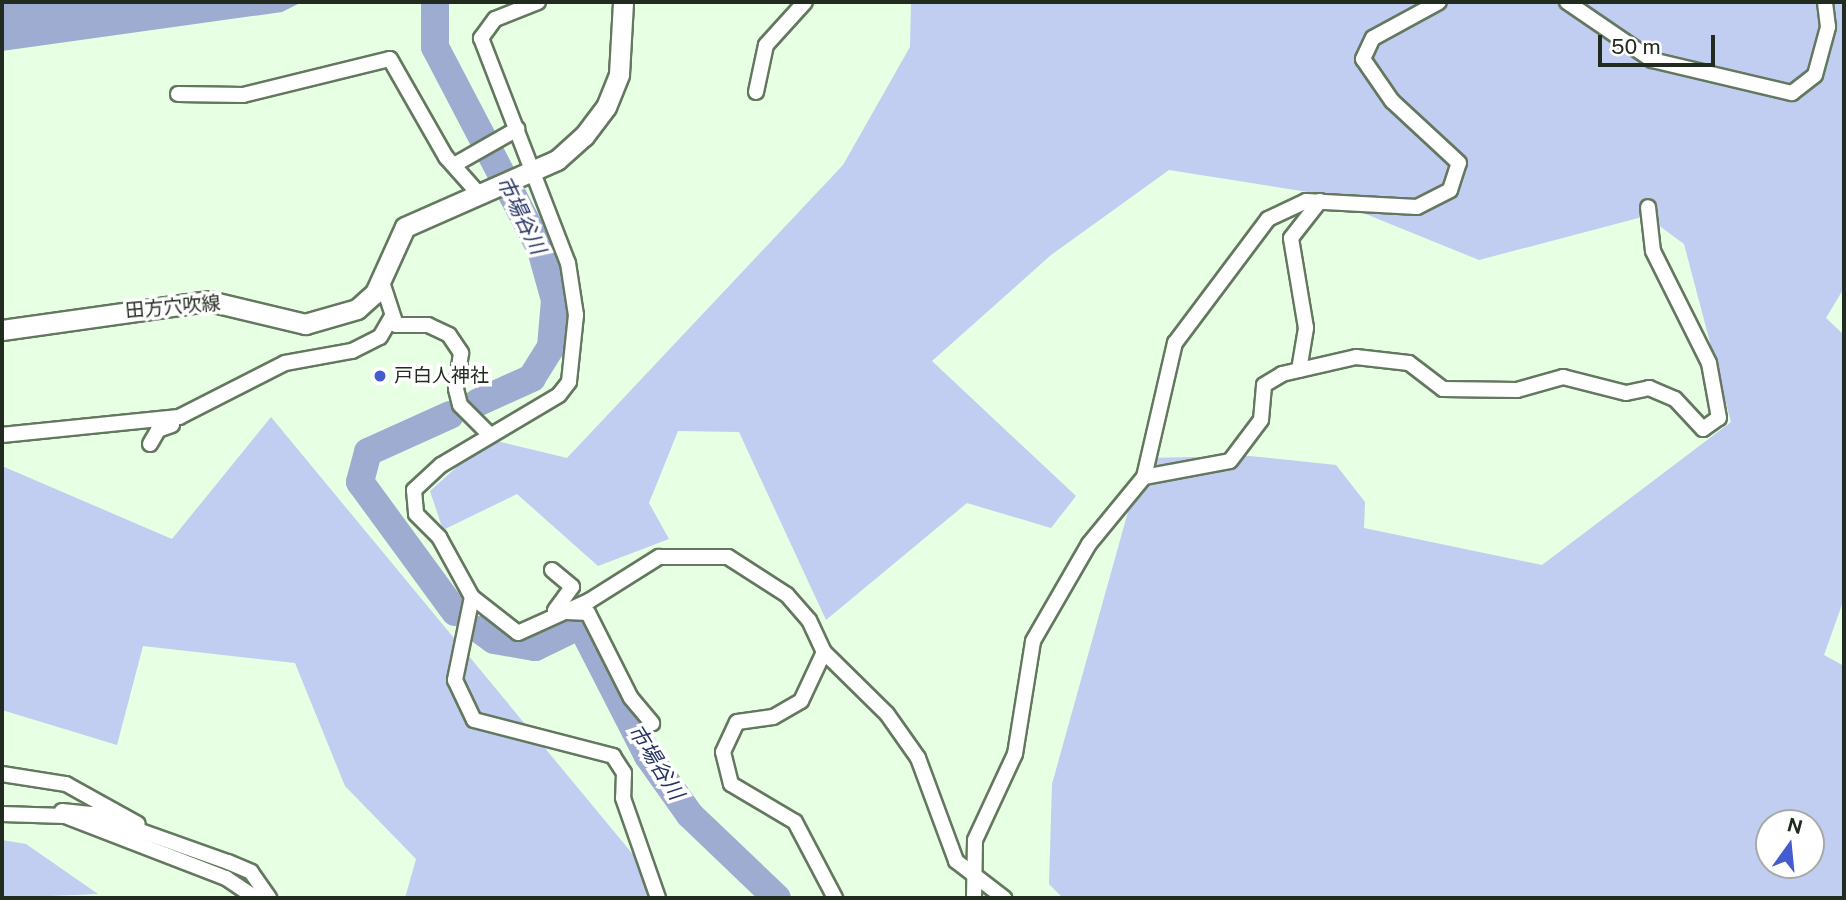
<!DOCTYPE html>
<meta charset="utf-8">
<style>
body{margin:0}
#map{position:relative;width:1846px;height:900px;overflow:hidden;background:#e7ffe2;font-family:"Public Sans","Noto Sans JP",sans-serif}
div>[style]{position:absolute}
.green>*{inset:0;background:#c1cdf1}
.water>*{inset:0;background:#9facd1}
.river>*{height:28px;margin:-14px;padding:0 14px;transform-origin:14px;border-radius:14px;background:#9facd1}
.roads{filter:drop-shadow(2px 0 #63785f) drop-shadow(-2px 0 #63785f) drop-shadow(0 2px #63785f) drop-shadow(0 -2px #63785f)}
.minor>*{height:14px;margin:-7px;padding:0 7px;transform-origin:7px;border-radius:7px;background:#fff}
.secondary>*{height:19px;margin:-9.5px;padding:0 9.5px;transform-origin:9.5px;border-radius:9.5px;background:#fff}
.dots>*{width:19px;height:19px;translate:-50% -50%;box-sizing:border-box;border:4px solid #fff;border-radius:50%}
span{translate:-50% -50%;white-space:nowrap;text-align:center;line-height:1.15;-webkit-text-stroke:7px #fff;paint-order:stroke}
.street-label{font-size:19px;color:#222b20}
.poi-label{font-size:19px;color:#222b20}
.left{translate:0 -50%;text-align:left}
.water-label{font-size:21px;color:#263262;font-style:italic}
.frame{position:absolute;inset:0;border:4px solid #222b20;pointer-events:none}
.north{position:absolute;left:1755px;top:809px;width:70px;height:70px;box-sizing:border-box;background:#fff;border:2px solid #a7aaa6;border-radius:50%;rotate:15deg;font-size:19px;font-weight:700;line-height:28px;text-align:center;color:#222b20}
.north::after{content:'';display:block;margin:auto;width:24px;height:32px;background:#445ccf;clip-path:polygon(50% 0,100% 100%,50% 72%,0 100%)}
.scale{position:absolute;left:1598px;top:35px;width:117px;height:32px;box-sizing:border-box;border:4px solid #222b20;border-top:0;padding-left:9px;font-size:21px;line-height:24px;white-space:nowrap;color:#222b20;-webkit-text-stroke:5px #fff;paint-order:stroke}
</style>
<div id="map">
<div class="green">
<div style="clip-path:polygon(evenodd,911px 2px,1844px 2px,1844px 288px,1826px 318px,1844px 335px,1844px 599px,1824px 655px,1844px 666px,1844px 898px,1063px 898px,1049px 884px,1052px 784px,1143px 458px,1250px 456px,1336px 465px,1365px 502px,1364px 528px,1542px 565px,1731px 422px,1684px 244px,1646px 216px,1479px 260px,1314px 193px,1169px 170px,1051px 255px,932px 361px,1076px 496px,1051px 528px,967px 503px,826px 620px,739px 432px,678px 431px,649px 503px,669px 539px,598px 566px,517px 494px,443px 530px,430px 491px,488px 439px,567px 458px,843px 165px,910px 47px,911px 2px,1769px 823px,1811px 823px,1811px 865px,1769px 865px,1769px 823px)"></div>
<div style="clip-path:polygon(271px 417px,669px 898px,405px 898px,416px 859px,345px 786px,295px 663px,143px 646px,117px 745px,2px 710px,2px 466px,172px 539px)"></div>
<div style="clip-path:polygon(2px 840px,26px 844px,98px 894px,2px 898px)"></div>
</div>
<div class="water">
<div style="clip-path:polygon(2px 2px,302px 2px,282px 12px,2px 51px)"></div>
</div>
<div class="river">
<div style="left:435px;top:2px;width:45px;rotate:90deg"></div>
<div style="left:435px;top:47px;width:229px;rotate:62.4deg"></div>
<div style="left:541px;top:250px;width:52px;rotate:74.4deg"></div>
<div style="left:555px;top:300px;width:47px;rotate:94.9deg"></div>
<div style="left:551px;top:347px;width:36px;rotate:122deg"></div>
<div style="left:532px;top:378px;width:60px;rotate:155.6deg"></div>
<div style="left:450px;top:415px;width:90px;rotate:155.7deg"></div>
<div style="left:368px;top:452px;width:31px;rotate:105deg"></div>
<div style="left:360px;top:482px;width:161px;rotate:53.8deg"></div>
<div style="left:480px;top:630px;width:17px;rotate:36deg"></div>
<div style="left:494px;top:640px;width:42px;rotate:9.7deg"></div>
<div style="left:535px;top:647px;width:51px;rotate:-25.6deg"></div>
<div style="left:581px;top:625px;width:147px;rotate:62.9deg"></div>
<div style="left:648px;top:756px;width:72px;rotate:54.6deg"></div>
<div style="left:690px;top:815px;width:120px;rotate:43.7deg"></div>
</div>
<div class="roads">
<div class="minor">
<div style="left:538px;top:2px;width:46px;rotate:158.4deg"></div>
<div style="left:495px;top:19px;width:24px;rotate:126deg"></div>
<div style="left:481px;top:38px;width:241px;rotate:68.9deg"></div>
<div style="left:568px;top:263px;width:53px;rotate:81.3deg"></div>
<div style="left:576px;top:315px;width:67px;rotate:96deg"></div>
<div style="left:569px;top:382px;width:16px;rotate:128deg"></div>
<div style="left:559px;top:395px;width:137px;rotate:149.3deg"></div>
<div style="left:441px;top:465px;width:37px;rotate:137deg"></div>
<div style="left:414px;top:490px;width:24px;rotate:85deg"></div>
<div style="left:416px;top:514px;width:33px;rotate:45deg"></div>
<div style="left:439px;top:537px;width:68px;rotate:61.2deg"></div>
<div style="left:472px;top:597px;width:58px;rotate:38deg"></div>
<div style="left:518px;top:633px;width:78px;rotate:-24.3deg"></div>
<div style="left:589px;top:601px;width:83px;rotate:-32.2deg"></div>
<div style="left:659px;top:557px;width:69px"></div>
<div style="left:728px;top:557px;width:70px;rotate:32.8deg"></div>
<div style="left:787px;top:595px;width:33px;rotate:49deg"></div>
<div style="left:809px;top:620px;width:35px;rotate:65deg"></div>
<div style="left:824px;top:652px;width:88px;rotate:44.5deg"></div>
<div style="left:887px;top:714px;width:54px;rotate:54.8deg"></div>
<div style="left:918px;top:758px;width:110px;rotate:69.7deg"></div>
<div style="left:956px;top:861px;width:61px;rotate:37.6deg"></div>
<div style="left:1567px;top:2px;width:103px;rotate:34.3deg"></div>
<div style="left:1652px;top:60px;width:144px;rotate:13.3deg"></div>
<div style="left:1792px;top:93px;width:29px;rotate:-38deg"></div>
<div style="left:1815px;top:75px;width:50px;rotate:-74.8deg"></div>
<div style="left:1828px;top:27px;width:25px;rotate:-97deg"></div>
<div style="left:756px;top:92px;width:48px;rotate:-78deg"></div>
<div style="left:766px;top:45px;width:58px;rotate:-47.8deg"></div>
<div style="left:178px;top:94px;width:65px;rotate:0.9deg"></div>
<div style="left:243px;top:95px;width:151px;rotate:-13.8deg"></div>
<div style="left:390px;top:59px;width:113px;rotate:60.3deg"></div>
<div style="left:446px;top:157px;width:48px;rotate:48.4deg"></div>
<div style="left:454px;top:165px;width:73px;rotate:-29.7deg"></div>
<div style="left:381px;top:279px;width:48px;rotate:71.9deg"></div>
<div style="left:396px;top:325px;width:32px"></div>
<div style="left:428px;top:325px;width:23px;rotate:25deg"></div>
<div style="left:449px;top:335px;width:22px;rotate:56deg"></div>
<div style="left:461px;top:353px;width:36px;rotate:98deg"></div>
<div style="left:456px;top:389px;width:16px;rotate:76deg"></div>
<div style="left:460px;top:405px;width:41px;rotate:45deg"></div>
<div style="left:1299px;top:370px;width:43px;rotate:-80.5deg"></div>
<div style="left:1306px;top:328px;width:91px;rotate:-99.5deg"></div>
<div style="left:1291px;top:238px;width:47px;rotate:-51.9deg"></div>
<div style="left:2px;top:435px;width:178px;rotate:-5.8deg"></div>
<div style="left:179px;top:417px;width:119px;rotate:-27deg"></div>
<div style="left:285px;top:363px;width:68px;rotate:-10.2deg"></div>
<div style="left:352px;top:351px;width:31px;rotate:-27deg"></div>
<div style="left:380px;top:337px;width:24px;rotate:-60deg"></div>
<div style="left:150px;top:444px;width:16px;rotate:-60deg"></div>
<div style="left:158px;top:430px;width:15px;rotate:-20deg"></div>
<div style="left:1144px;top:477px;width:87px;rotate:-10.5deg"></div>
<div style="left:1230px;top:461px;width:51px;rotate:-52.9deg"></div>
<div style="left:1261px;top:420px;width:35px;rotate:-85deg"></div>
<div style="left:1264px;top:385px;width:21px;rotate:-31deg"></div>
<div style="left:1282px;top:374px;width:76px;rotate:-12.9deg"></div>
<div style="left:1356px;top:357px;width:53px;rotate:6.5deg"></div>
<div style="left:1409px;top:363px;width:43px;rotate:37.4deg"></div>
<div style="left:1443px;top:389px;width:74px;rotate:0.8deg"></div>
<div style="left:1517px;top:390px;width:48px;rotate:-15.8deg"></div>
<div style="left:1563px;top:377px;width:65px;rotate:14.3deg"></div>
<div style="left:1626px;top:393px;width:24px;rotate:-12deg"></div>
<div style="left:1649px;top:388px;width:28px;rotate:23deg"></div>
<div style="left:1675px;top:399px;width:41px;rotate:47deg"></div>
<div style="left:1703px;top:429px;width:19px;rotate:-35deg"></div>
<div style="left:1719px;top:418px;width:56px;rotate:-100.3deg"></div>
<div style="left:1709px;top:363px;width:125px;rotate:-116.6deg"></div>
<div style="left:1653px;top:251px;width:44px;rotate:-96.5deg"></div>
<div style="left:552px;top:570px;width:26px;rotate:40deg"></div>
<div style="left:572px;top:587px;width:29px;rotate:126deg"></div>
<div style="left:472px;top:597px;width:85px;rotate:101.6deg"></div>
<div style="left:455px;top:680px;width:44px;rotate:64.6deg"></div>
<div style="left:474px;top:720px;width:144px;rotate:14.5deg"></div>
<div style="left:613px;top:756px;width:20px;rotate:57deg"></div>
<div style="left:624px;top:773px;width:25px;rotate:92deg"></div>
<div style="left:623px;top:798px;width:106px;rotate:70.7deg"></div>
<div style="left:567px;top:612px;width:21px;rotate:3deg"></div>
<div style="left:588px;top:613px;width:95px;rotate:63.2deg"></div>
<div style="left:631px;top:698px;width:33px;rotate:50deg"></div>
<div style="left:824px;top:652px;width:54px;rotate:115.1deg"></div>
<div style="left:801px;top:701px;width:32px;rotate:150deg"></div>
<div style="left:773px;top:717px;width:36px;rotate:172deg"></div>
<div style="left:737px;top:722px;width:33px;rotate:115deg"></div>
<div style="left:723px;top:752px;width:33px;rotate:76deg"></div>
<div style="left:731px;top:784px;width:74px;rotate:30.7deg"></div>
<div style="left:795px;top:822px;width:86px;rotate:62.2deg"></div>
<div style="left:2px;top:774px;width:65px;rotate:8.9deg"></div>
<div style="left:66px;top:784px;width:82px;rotate:29.1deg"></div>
<div style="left:62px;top:811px;width:31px;rotate:6deg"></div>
<div style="left:93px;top:814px;width:143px;rotate:19.6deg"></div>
<div style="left:228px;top:862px;width:25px;rotate:23deg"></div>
<div style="left:251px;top:872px;width:32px;rotate:55deg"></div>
<div style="left:2px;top:814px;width:63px;rotate:1.8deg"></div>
<div style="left:65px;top:816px;width:173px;rotate:21.1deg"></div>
<div style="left:226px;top:878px;width:36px;rotate:34deg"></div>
<div style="left:974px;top:898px;width:58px;rotate:-89deg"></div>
<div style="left:975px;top:840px;width:95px;rotate:-65.1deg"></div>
<div style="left:1015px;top:754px;width:114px;rotate:-80.9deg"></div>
<div style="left:1033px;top:641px;width:112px;rotate:-60deg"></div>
<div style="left:1089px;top:544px;width:87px;rotate:-50.6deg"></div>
<div style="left:1144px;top:477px;width:138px;rotate:-77deg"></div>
<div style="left:1175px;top:343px;width:155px;rotate:-53.1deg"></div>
<div style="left:1268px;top:219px;width:42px;rotate:-25.3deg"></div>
<div style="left:1306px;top:201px;width:111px;rotate:3.1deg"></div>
<div style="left:1417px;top:207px;width:37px;rotate:-27deg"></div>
<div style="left:1450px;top:190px;width:28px;rotate:-72deg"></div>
<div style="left:1459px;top:163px;width:91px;rotate:-137.2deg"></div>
<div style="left:1392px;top:101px;width:51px;rotate:-124.6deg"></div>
<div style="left:1363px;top:59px;width:23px;rotate:-65deg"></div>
<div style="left:1373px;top:38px;width:75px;rotate:-28.6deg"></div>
</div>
<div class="secondary">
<div style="left:2px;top:330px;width:209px;rotate:-8deg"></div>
<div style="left:209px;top:301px;width:99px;rotate:13.5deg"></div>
<div style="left:305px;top:324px;width:54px;rotate:-16.1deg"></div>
<div style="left:357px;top:309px;width:24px;rotate:-42deg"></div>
<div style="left:375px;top:293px;width:72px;rotate:-65.6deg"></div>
<div style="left:405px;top:227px;width:166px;rotate:-23.8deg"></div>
<div style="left:557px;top:160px;width:36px;rotate:-42deg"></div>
<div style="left:584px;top:136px;width:36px;rotate:-53deg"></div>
<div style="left:606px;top:107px;width:35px;rotate:-68deg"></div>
<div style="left:619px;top:74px;width:72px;rotate:-86.8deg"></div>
</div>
</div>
<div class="dots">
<div style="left:380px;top:376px;background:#445ccf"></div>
</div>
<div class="street-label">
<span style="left:173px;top:307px;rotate:-5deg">田方穴吹線</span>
</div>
<div class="poi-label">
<span class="left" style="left:394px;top:376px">戸白人神社</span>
</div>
<div class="water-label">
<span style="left:521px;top:215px;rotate:64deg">市場谷川</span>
<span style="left:656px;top:762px;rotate:58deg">市場谷川</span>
</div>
<div class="frame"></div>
<div class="north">N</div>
<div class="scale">50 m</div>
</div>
